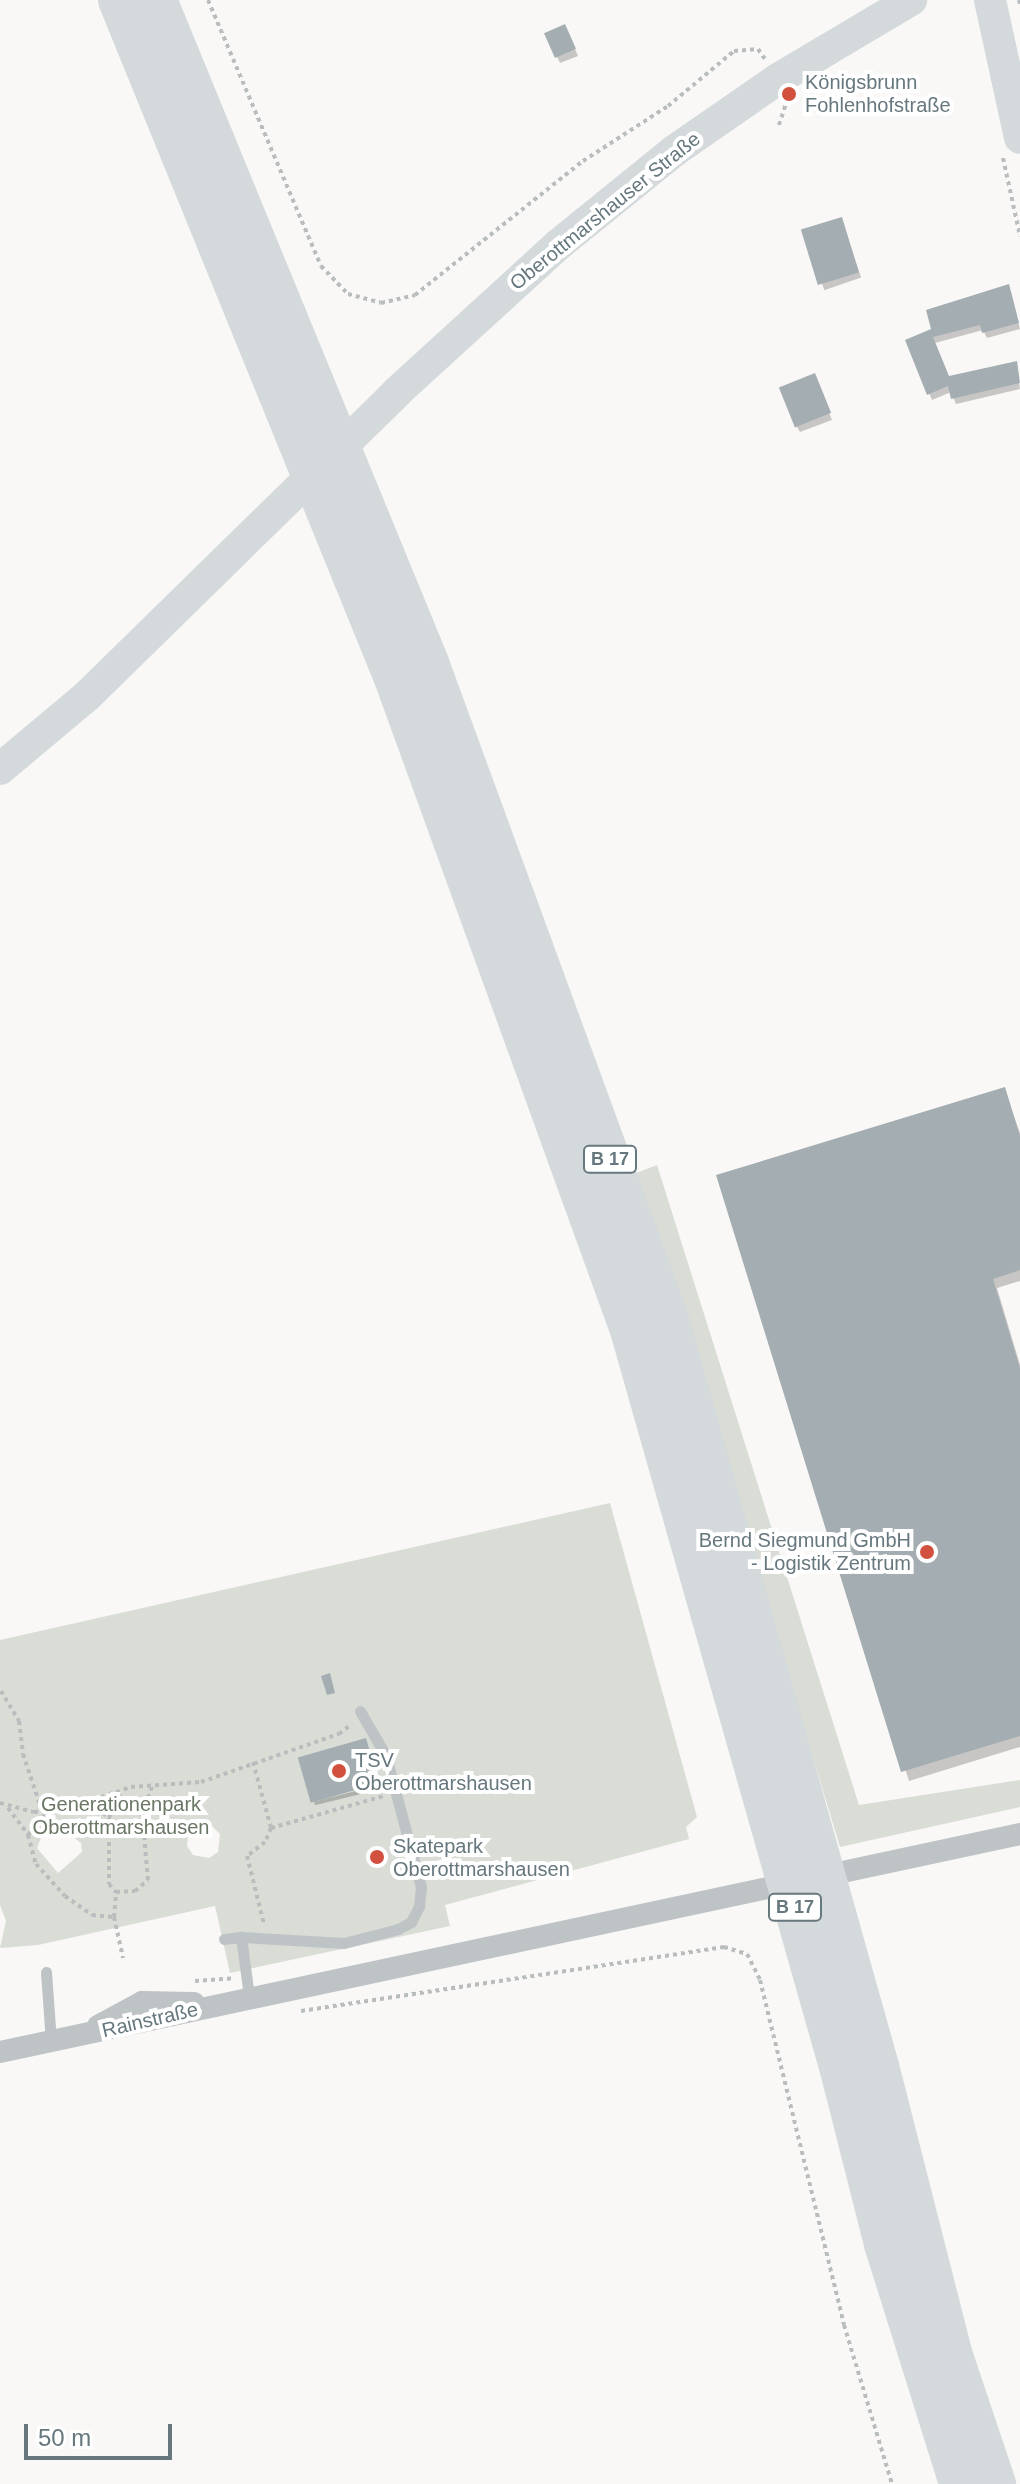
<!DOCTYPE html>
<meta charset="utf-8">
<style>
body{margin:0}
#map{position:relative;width:1020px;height:2484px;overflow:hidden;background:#f9f8f7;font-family:Arial,sans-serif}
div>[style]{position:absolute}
.green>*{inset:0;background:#d9ddd6}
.shadow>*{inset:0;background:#0003;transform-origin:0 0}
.building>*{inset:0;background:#a4adb1;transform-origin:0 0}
.path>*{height:4px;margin-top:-2px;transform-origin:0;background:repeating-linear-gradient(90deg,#b9bdbe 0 4px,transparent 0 8px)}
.lane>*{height:11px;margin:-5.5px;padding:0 5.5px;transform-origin:5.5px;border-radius:5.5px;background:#bec3c6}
.street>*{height:22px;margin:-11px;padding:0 11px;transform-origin:11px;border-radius:11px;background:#bec3c6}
.secondary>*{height:32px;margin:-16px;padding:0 16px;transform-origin:16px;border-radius:16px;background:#d4d9db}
.highway>*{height:42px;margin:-21px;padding:0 21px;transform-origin:21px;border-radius:21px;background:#d4d9db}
.dots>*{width:22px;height:22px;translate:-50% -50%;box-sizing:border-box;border:4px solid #fff;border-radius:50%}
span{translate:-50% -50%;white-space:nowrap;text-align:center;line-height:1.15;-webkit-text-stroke:8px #fff;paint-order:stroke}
.shield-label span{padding:2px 6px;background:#fff;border:2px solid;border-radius:6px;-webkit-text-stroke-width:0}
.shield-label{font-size:18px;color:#66777e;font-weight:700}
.poi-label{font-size:20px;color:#66777e}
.left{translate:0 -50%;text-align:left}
.right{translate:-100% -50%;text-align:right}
.street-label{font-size:20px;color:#66777e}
.park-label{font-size:20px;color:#6a7765}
.scale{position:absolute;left:24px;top:2424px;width:148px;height:36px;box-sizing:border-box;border:4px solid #66777e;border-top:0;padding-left:10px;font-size:24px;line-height:28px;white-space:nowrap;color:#66777e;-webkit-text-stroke:6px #fff;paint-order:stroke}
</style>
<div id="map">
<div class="green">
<div style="clip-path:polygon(657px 1165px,859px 1805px,1020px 1780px,1020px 1807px,840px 1847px,636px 1173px)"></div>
<div style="clip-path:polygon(evenodd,610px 1503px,697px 1817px,686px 1827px,689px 1839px,445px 1905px,450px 1926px,230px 1973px,215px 1906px,38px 1945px,0 1948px,6px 1921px,0 1905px,0 1640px,610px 1503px,200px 1824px,211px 1825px,220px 1834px,218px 1852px,209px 1858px,193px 1855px,187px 1846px,188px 1835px,200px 1824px,610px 1503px,64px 1830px,81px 1843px,82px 1852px,58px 1873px,37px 1848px,42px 1835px,64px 1830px)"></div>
</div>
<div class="shadow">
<div style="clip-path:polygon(568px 32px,578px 56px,560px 63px,547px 35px)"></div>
<div style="left:841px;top:219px;width:62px;height:39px;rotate:71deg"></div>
<div style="clip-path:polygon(1011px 292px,1020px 329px,987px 338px,983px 330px,935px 343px,949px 378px,1016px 363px,1020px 389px,956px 404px,951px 392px,932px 400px,907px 341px)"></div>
<div style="clip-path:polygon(817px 382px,832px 420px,800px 432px,797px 427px)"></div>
<div style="clip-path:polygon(1004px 1089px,1020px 1133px,1020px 1281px,997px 1288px,1020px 1365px,1020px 1747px,909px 1781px,719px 1176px)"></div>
<div style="left:380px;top:1785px;width:4px;height:68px;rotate:76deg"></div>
</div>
<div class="building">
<div style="left:565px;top:24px;width:27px;height:23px;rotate:66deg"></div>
<div style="left:842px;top:217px;width:58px;height:43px;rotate:73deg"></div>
<div style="clip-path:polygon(1009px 284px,1019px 323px,982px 333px,980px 325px,933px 337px,949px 376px,1017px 361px,1020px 383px,951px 399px,948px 386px,927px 395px,905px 340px,931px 329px,926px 310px)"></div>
<div style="left:815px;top:373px;width:43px;height:39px;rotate:68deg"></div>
<div style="clip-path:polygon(1005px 1087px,1020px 1136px,1020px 1270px,993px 1279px,1020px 1368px,1020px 1736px,901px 1772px,716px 1175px)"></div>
<div style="clip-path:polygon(330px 1673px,335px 1693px,327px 1695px,321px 1676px)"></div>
<div style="left:366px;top:1738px;width:47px;height:71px;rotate:74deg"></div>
</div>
<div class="path">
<div style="left:208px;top:0;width:289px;rotate:67deg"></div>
<div style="left:321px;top:266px;width:39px;rotate:46deg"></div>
<div style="left:348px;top:294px;width:34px;rotate:15deg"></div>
<div style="left:381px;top:303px;width:35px;rotate:-13deg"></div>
<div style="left:415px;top:295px;width:215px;rotate:-38.6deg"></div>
<div style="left:583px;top:161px;width:101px;rotate:-32.9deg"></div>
<div style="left:668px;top:106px;width:86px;rotate:-39.8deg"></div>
<div style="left:734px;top:51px;width:24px;rotate:-5deg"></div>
<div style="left:758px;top:49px;width:12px;rotate:55deg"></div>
<div style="left:1019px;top:0;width:4px;rotate:76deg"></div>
<div style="left:779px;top:125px;width:22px;rotate:-72deg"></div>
<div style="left:1003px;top:158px;width:80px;rotate:77.7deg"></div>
<div style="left:1px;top:1691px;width:35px;rotate:59deg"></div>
<div style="left:19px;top:1721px;width:33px;rotate:83deg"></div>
<div style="left:23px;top:1754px;width:60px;rotate:71.6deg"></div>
<div style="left:253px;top:1762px;width:68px;rotate:74.7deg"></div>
<div style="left:271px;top:1828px;width:15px;rotate:113deg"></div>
<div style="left:265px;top:1842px;width:23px;rotate:142deg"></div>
<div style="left:247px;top:1856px;width:70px;rotate:76deg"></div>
<div style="left:118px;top:1794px;width:31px;rotate:38deg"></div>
<div style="left:91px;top:1802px;width:24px;rotate:42deg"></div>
<div style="left:109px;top:1818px;width:66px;rotate:90deg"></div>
<div style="left:109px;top:1884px;width:11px;rotate:49deg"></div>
<div style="left:0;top:1803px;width:35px;rotate:15deg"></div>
<div style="left:34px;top:1812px;width:29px;rotate:-4deg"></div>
<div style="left:63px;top:1810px;width:72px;rotate:-18.7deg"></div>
<div style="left:131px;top:1787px;width:70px;rotate:-4.1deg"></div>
<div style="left:201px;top:1782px;width:146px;rotate:-19.2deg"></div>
<div style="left:339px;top:1734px;width:16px;rotate:-38deg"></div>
<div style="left:8px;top:1808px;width:34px;rotate:53deg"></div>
<div style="left:28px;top:1835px;width:30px;rotate:75deg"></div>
<div style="left:36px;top:1864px;width:43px;rotate:47.8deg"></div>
<div style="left:65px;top:1896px;width:33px;rotate:35deg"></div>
<div style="left:92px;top:1915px;width:22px;rotate:5deg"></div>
<div style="left:114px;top:1917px;width:42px;rotate:77.6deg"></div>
<div style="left:109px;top:1818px;width:26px;rotate:-69deg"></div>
<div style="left:271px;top:1828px;width:117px;rotate:-15.8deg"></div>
<div style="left:28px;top:1835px;width:30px;rotate:-50deg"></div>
<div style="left:114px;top:1917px;width:25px;rotate:-85deg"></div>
<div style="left:116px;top:1892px;width:19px;rotate:-3deg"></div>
<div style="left:135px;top:1891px;width:17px;rotate:-40deg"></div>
<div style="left:148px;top:1880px;width:67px;rotate:-95.1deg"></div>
<div style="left:142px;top:1813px;width:28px;rotate:-69deg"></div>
<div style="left:195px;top:1981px;width:39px;rotate:-4deg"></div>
<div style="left:301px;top:2011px;width:428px;rotate:-8.6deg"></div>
<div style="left:724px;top:1947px;width:24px;rotate:17deg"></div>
<div style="left:747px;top:1954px;width:29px;rotate:63deg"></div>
<div style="left:760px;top:1980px;width:355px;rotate:76.3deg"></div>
<div style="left:844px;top:2325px;width:166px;rotate:73.2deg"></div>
</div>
<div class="lane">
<div style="left:224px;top:1939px;width:17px;rotate:-7deg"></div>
<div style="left:46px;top:1972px;width:70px;rotate:85.9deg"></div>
<div style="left:249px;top:1996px;width:60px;rotate:-97.7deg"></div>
<div style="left:241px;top:1937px;width:103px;rotate:3.3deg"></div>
<div style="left:344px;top:1943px;width:56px;rotate:-14.5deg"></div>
<div style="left:398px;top:1929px;width:15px;rotate:-28deg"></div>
<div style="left:411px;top:1922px;width:18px;rotate:-63deg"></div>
<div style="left:419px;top:1906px;width:19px;rotate:-84deg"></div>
<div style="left:421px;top:1887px;width:136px;rotate:-105deg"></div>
<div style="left:386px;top:1756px;width:52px;rotate:-120deg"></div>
</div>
<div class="street">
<div style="left:98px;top:2026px;width:50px;rotate:-28.6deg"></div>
<div style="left:142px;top:2002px;width:52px;rotate:1.1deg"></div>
<div style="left:0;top:2052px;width:1043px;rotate:-12.06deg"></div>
</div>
<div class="secondary">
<div style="left:990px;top:0;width:141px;rotate:77.7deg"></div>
<div style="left:0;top:769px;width:114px;rotate:-40deg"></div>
<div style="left:87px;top:696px;width:434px;rotate:-44.4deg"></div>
<div style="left:397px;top:392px;width:218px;rotate:-42.4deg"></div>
<div style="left:558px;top:245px;width:149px;rotate:-39deg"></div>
<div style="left:674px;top:151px;width:126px;rotate:-34.7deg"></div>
<div style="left:778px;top:79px;width:155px;rotate:-30.7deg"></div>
</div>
<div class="highway">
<div style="left:119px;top:0;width:732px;rotate:67.85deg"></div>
<div style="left:395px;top:678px;width:693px;rotate:70.1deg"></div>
<div style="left:631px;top:1330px;width:769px;rotate:74.16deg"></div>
<div style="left:841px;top:2070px;width:179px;rotate:75.8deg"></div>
<div style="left:885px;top:2244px;width:251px;rotate:72.6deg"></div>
<div style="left:156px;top:0;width:717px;rotate:67.69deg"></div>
<div style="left:428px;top:663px;width:695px;rotate:69.9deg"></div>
<div style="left:667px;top:1316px;width:779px;rotate:74.29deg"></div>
<div style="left:878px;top:2066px;width:299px;rotate:75.7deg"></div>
<div style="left:952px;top:2356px;width:135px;rotate:71.4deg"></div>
</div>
<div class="dots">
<div style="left:789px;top:94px;background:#d2503e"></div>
<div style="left:927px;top:1552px;background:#d2503e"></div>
<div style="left:339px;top:1771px;background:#d2503e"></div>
<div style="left:377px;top:1857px;background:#d2503e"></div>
</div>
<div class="shield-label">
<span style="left:610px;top:1159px">B 17</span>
<span style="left:795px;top:1907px">B 17</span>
</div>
<div class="poi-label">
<span class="left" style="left:805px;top:94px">Königsbrunn<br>Fohlenhofstraße</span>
<span class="right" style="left:911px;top:1552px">Bernd Siegmund GmbH<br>- Logistik Zentrum</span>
<span class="left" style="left:355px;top:1772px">TSV<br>Oberottmarshausen</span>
<span class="left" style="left:393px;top:1858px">Skatepark<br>Oberottmarshausen</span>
</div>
<div class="street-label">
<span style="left:605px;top:211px;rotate:-39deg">Oberottmarshauser Straße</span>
<span style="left:150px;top:2020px;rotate:-13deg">Rainstraße</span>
</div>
<div class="park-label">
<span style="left:121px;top:1816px">Generationenpark<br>Oberottmarshausen</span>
</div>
<div class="scale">50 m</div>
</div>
